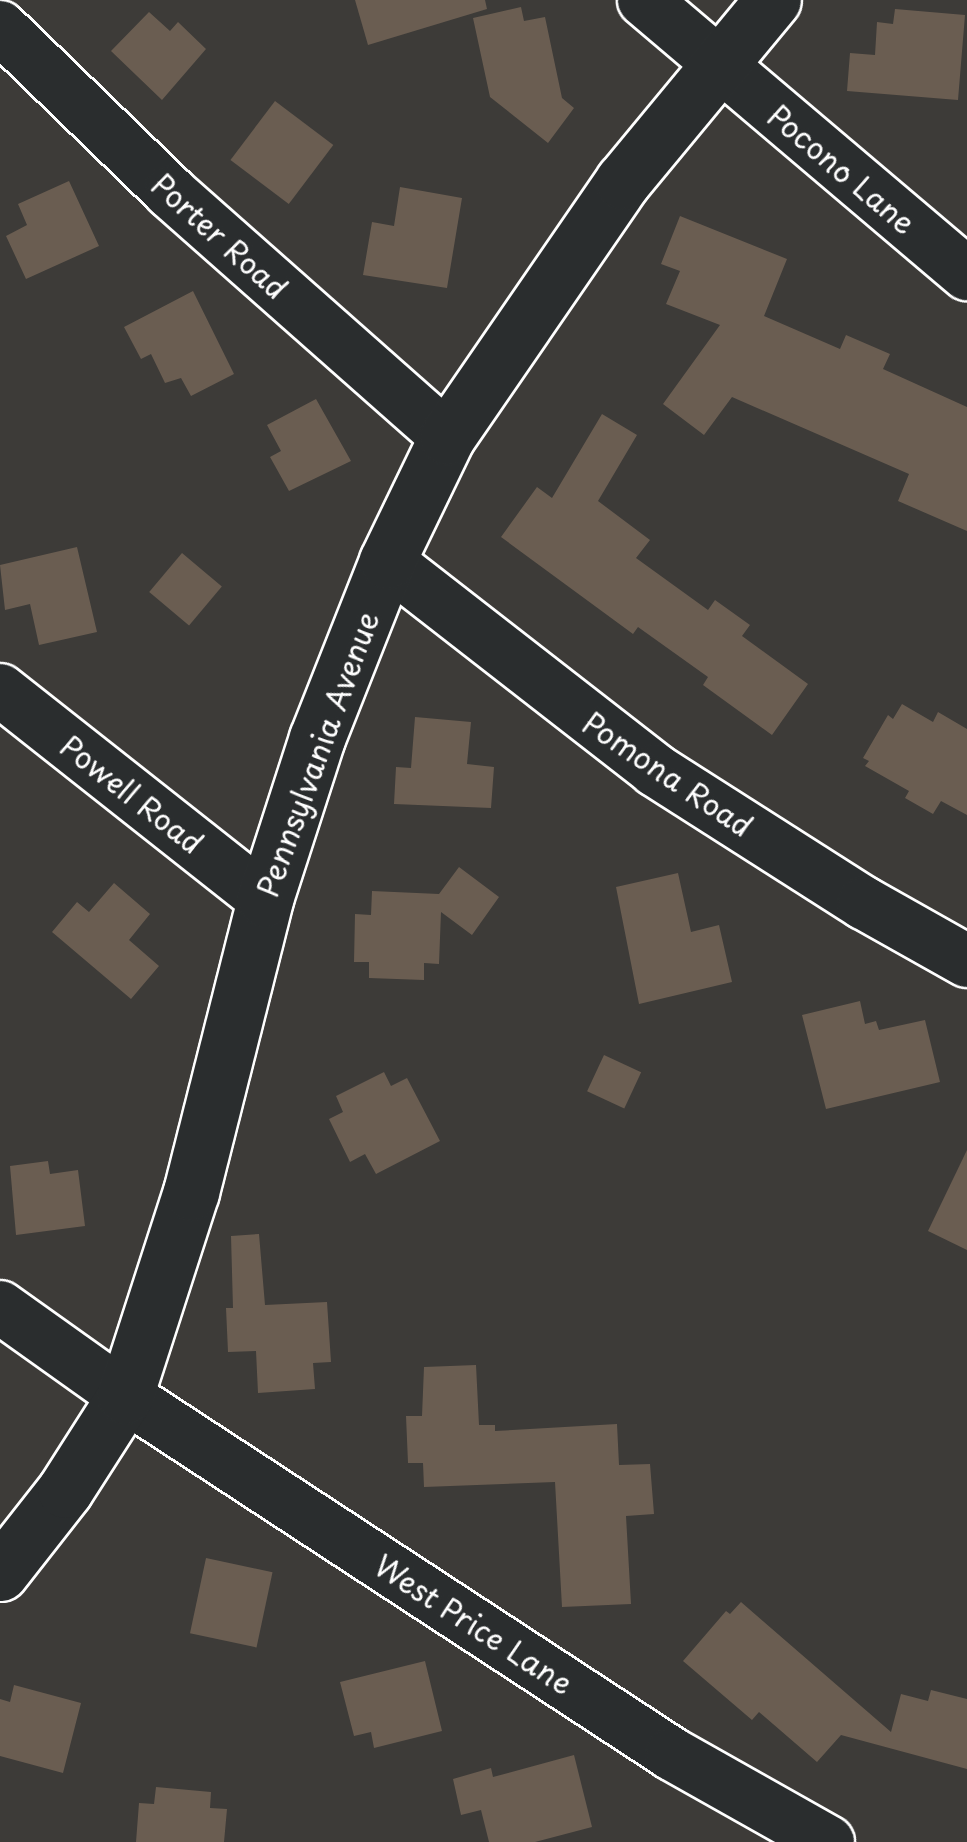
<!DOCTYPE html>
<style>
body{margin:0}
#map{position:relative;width:967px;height:1842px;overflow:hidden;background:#3d3b38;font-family:"Playpen Sans",sans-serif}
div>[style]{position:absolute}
.building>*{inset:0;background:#6a5d51;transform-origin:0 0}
.roads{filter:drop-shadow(2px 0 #fff) drop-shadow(-2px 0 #fff) drop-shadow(0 2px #fff) drop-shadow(0 -2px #fff)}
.street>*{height:52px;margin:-26px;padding:0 26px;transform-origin:26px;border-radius:26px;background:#2a2d2e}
.secondary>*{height:55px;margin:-27.5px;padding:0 27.5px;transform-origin:27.5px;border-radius:27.5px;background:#2a2d2e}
span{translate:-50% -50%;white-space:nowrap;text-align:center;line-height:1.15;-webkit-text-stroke:8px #2a2d2e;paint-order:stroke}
.street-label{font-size:30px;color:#fff}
</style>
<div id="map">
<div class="building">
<div style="clip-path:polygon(355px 0,485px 0,487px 9px,368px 45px)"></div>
<div style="clip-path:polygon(521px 7px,524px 21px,545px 17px,562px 98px,574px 108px,548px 143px,490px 97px,473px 18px)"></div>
<div style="clip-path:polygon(895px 9px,965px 15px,958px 100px,847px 91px,850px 53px,875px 55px,877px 22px,893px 24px)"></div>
<div style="clip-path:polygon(149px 12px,170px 31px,178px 22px,206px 49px,162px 100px,111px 51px)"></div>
<div style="left:275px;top:101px;width:73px;height:74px;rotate:37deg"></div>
<div style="clip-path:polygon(69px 181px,99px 246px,26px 279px,6px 236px,27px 225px,18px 204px)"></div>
<div style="clip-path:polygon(400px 187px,462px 198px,447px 288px,363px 275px,372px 222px,394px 226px)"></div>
<div style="clip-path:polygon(680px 216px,787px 259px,764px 316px,840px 349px,846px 335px,890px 354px,883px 369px,967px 407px,967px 531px,898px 501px,909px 474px,732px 397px,704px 435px,663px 404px,720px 325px,666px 304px,680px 271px,661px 264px)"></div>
<div style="clip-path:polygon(193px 291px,234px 374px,191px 396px,181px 378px,165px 383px,151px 354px,141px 359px,124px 327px)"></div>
<div style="clip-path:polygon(316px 399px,351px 461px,289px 491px,270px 457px,281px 451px,267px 425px)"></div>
<div style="clip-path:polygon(602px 414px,637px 435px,598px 501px,650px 540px,636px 558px,708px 610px,715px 600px,750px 625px,742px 636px,808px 684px,772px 735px,703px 685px,708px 677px,638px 627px,633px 634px,501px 537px,537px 487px,552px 498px)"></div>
<div style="clip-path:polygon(77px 547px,97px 632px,39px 645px,30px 604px,5px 610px,0 565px)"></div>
<div style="left:182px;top:553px;width:52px;height:51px;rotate:40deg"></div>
<div style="clip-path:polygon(902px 704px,933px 722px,938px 712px,967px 729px,967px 815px,941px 801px,933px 814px,905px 798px,909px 791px,865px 766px,869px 761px,863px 758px,888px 715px,893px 719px)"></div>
<div style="clip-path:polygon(415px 717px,471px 722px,467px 764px,494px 767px,491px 808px,394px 804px,396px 767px,411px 768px)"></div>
<div style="clip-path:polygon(459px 867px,499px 897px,472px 935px,441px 912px,439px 964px,424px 963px,424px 980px,369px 978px,369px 962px,354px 962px,355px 914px,371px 915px,372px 891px,439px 894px)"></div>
<div style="clip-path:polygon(678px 873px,691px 932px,719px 925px,732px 982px,639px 1004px,616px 887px)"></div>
<div style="clip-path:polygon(114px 883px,150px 914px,129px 940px,159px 966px,131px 999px,52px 932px,77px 902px,89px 912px)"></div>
<div style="clip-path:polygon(860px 1001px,865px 1024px,876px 1021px,879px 1030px,925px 1020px,940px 1082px,826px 1109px,802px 1015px)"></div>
<div style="left:604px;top:1055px;width:41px;height:40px;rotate:25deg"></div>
<div style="clip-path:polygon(384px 1072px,391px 1086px,407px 1078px,440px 1141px,376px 1174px,365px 1154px,350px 1162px,329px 1119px,343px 1112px,336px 1096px)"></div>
<div style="clip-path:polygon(967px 1150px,967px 1250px,928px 1231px)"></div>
<div style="clip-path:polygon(48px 1161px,50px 1174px,78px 1170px,85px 1226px,16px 1235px,10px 1166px)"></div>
<div style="clip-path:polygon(259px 1234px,265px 1305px,327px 1302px,331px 1362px,313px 1363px,315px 1389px,258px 1393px,256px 1351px,228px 1352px,226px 1308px,233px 1308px,231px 1236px)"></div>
<div style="clip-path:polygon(476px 1365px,479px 1425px,495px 1425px,495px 1431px,617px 1424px,619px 1465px,650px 1464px,654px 1514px,626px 1516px,631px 1604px,562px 1607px,555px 1482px,424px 1487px,423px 1463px,408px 1463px,406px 1416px,422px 1416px,424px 1367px)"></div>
<div style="left:206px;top:1558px;width:68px;height:77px;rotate:12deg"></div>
<div style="clip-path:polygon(741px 1602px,891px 1732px,901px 1694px,928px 1701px,931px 1690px,967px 1699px,967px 1769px,841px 1735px,817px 1762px,759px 1712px,752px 1720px,683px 1661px,726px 1611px,730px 1614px)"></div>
<div style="clip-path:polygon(425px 1661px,442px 1731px,374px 1748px,371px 1732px,354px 1736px,340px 1682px)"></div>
<div style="clip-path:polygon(14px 1685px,81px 1703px,63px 1773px,0 1756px,0 1699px,10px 1702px)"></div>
<div style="clip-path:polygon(574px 1755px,592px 1827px,535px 1842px,489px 1842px,481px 1810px,461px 1815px,453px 1779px,491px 1768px,493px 1777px)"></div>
<div style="clip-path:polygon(156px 1787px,211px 1792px,210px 1808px,227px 1809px,224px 1842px,136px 1842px,139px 1803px,154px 1804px)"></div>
</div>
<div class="roads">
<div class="street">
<div style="left:644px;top:0;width:424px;rotate:40.3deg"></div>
<div style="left:0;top:27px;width:237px;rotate:44.1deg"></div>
<div style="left:170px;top:192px;width:370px;rotate:41.5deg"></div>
<div style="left:387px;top:561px;width:340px;rotate:37.9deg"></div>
<div style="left:655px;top:770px;width:248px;rotate:32.5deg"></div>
<div style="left:864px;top:903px;width:118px;rotate:29.4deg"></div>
<div style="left:0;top:690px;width:337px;rotate:38.3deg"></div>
<div style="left:0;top:1307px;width:153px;rotate:35.5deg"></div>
<div style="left:125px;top:1396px;width:654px;rotate:33.2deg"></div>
<div style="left:672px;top:1754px;width:179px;rotate:29.4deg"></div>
</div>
<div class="secondary">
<div style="left:0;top:1573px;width:105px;rotate:-51.9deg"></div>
<div style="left:65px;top:1490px;width:112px;rotate:-57.4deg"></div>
<div style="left:125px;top:1396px;width:214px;rotate:-72.1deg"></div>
<div style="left:191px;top:1192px;width:302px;rotate:-75.8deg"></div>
<div style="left:265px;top:899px;width:169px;rotate:-72.1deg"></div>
<div style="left:317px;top:738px;width:190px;rotate:-68.4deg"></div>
<div style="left:387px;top:561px;width:138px;rotate:-64.2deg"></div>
<div style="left:447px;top:437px;width:311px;rotate:-55.5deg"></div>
<div style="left:623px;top:181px;width:235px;rotate:-50.4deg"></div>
</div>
</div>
<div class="street-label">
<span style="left:842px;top:169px;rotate:40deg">Pocono Lane</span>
<span style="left:220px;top:236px;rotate:42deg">Porter Road</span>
<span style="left:317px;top:754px;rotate:-70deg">Pennsylvania Avenue</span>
<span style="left:668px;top:774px;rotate:34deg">Pomona Road</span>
<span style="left:132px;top:794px;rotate:38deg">Powell Road</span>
<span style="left:474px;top:1624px;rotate:33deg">West Price Lane</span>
</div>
</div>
